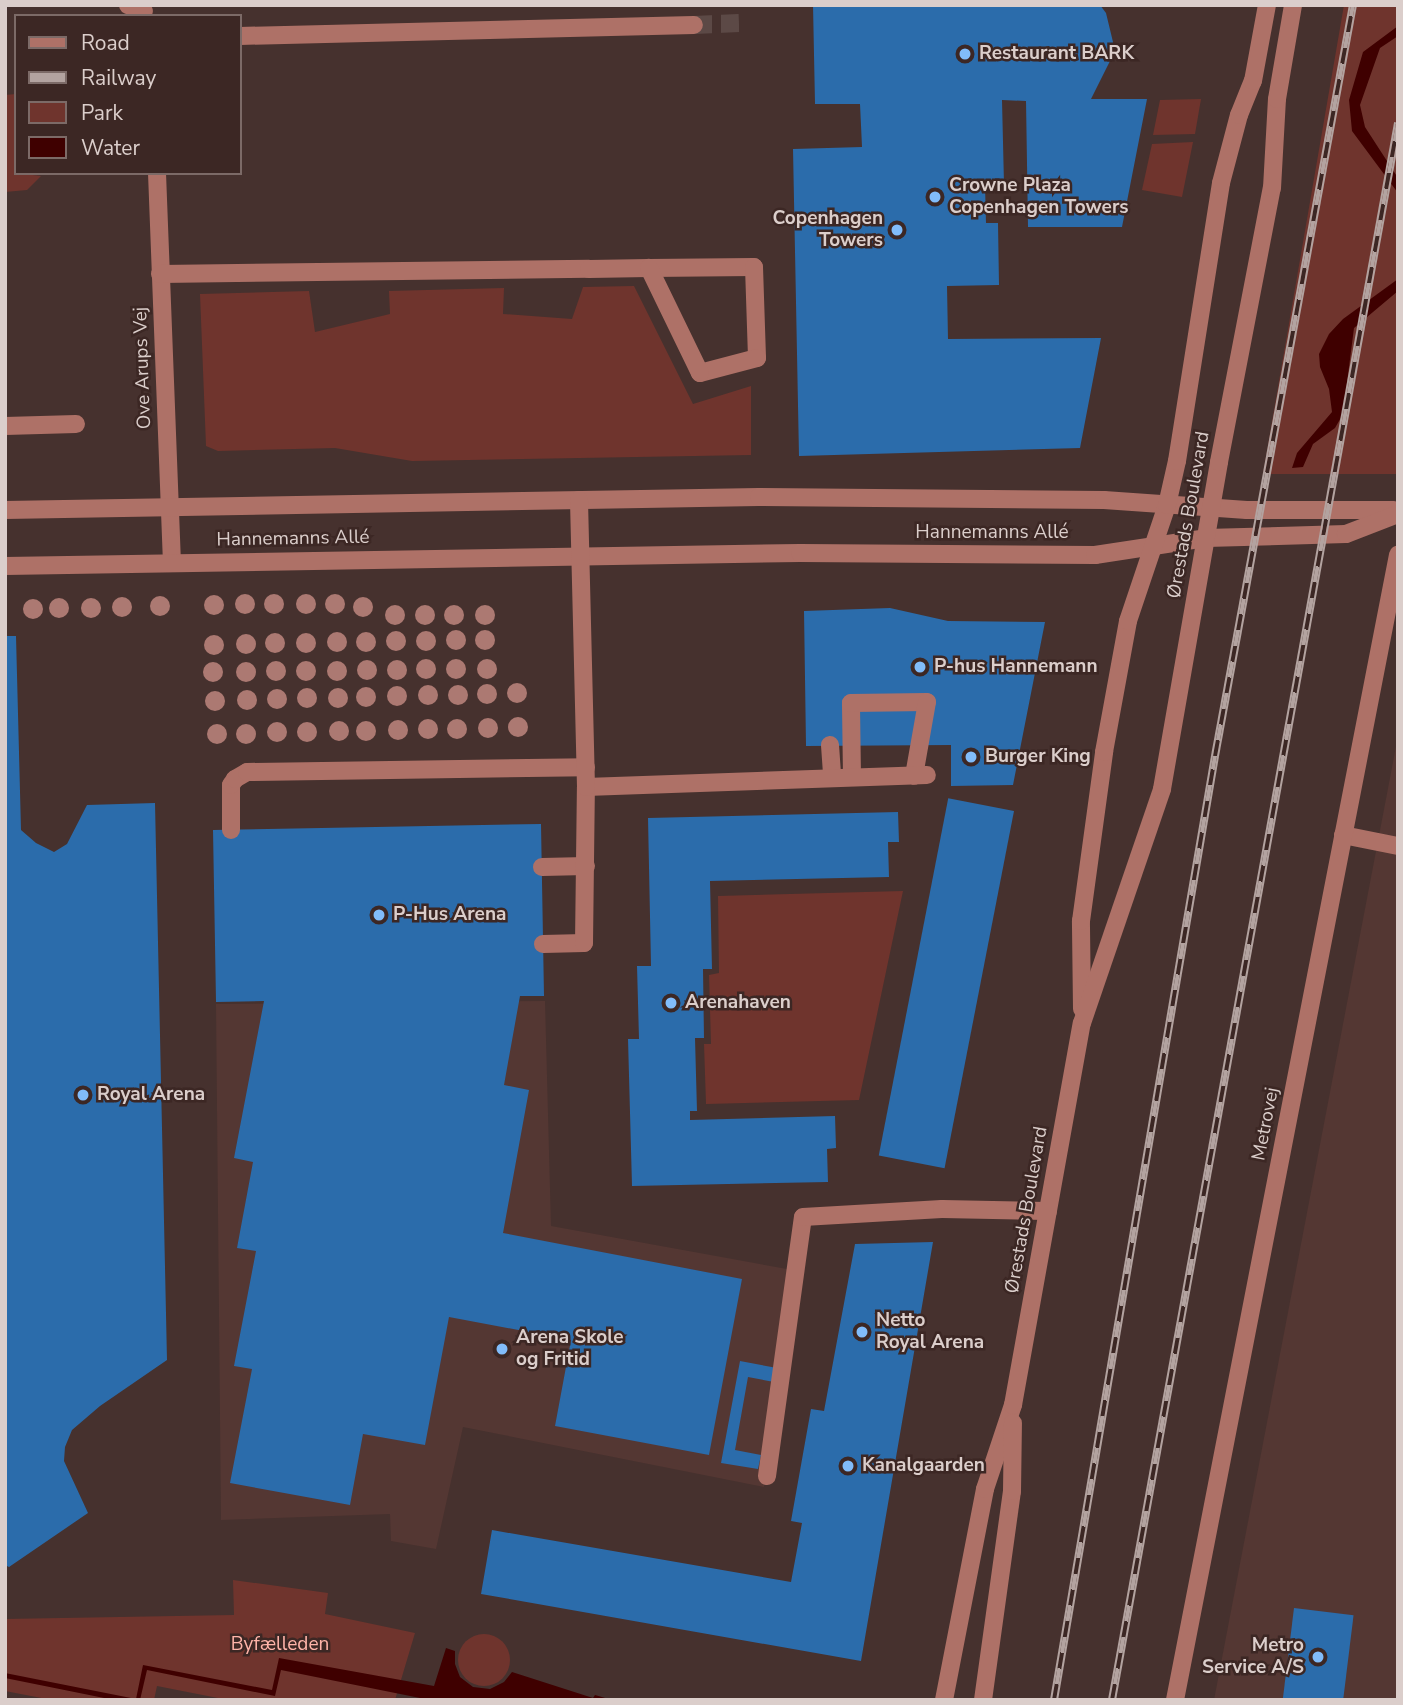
<!DOCTYPE html>
<meta charset="utf-8">
<style>
body{margin:0}
#map{position:relative;width:1403px;height:1705px;overflow:hidden;background:#46312e;font-family:"Nunito Sans",sans-serif}
div>[style]{position:absolute}
.built>*{inset:0;background:#543733}
.green>*{inset:0;background:#6f342d}
.round{border-radius:50%}
.water>*{inset:0;background:#3f0000}
.building>*{inset:0;background:#2b6cab;transform-origin:0 0}
.minor-tunnel>*{height:18px;margin-top:-9px;transform-origin:0;background:repeating-linear-gradient(90deg,#5c4946 0 18px,transparent 0 27px)}
.minor>*{height:18px;margin:-9px;padding:0 9px;transform-origin:9px;border-radius:9px;background:#ae7167}
.rail>*{height:8px;margin-top:-4px;transform-origin:0;background:repeating-linear-gradient(90deg,#3c2724 0 16px,#b3a3a0 0 32px);box-sizing:border-box;border-block:2px solid #b3a3a0}
.trees>*{width:20px;height:20px;margin:-10px;border-radius:50%;background:#ac7972}
.dots>*{width:19px;height:19px;translate:-50% -50%;box-sizing:border-box;border:4px solid #3c2724;border-radius:50%}
span{translate:-50% -50%;white-space:nowrap;text-align:center;line-height:1.15;-webkit-text-stroke:5px #3c2724;paint-order:stroke}
.poi-label{font-size:19px;color:#dbcecb;font-weight:700}
.left{translate:0 -50%;text-align:left}
.right{translate:-100% -50%;text-align:right}
.street-label{font-size:19px;color:#dbcecb}
.park-label{font-size:19px;color:#ffb4a9}
.frame{position:absolute;inset:0;border:7px solid #dbcecb;pointer-events:none}
.legend{position:absolute;left:14px;top:14px;width:228px;height:161px;box-sizing:border-box;background:#3c2724;border:2px solid #7c6a67;margin:0;padding:9px 12px;list-style:none;font-size:21px;color:#dbcecb}
.legend li{display:flex;align-items:center;gap:14px;height:35px}
.legend b{width:35px;border:2px solid #7c6a67}
</style>
<div id="map">
<div class="built">
<div style="clip-path:polygon(1398px 736px,1398px 1700px,1214px 1700px)"></div>
<div style="clip-path:polygon(545px 1001px,551px 1226px,798px 1271px,764px 1487px,463px 1427px,436px 1549px,391px 1541px,390px 1514px,221px 1520px,216px 1004px)"></div>
</div>
<div class="green">
<div style="clip-path:polygon(1344px 5px,1398px 5px,1398px 474px,1263px 474px)"></div>
<div style="clip-path:polygon(16px 94px,16px 173px,41px 176px,27px 190px,5px 192px,5px 95px)"></div>
<div style="clip-path:polygon(1201px 99px,1195px 134px,1153px 135px,1160px 100px)"></div>
<div style="clip-path:polygon(1193px 142px,1182px 197px,1142px 190px,1152px 144px)"></div>
<div style="clip-path:polygon(634px 286px,693px 404px,751px 386px,751px 455px,412px 461px,335px 448px,218px 451px,206px 446px,200px 294px,309px 291px,315px 332px,390px 314px,389px 291px,504px 288px,503px 314px,572px 319px,583px 287px)"></div>
<div style="clip-path:polygon(903px 891px,859px 1100px,706px 1104px,704px 1044px,711px 1044px,709px 975px,719px 973px,718px 896px)"></div>
<div style="clip-path:polygon(233px 1580px,328px 1593px,325px 1614px,415px 1633px,395px 1700px,228px 1700px,157px 1686px,154px 1700px,52px 1700px,5px 1691px,5px 1619px,234px 1615px)"></div>
<div class="round" style="left:458px;top:1634px;width:52px;height:52px"></div>
</div>
<div class="water">
<div style="clip-path:polygon(1398px 26px,1398px 36px,1380px 48px,1360px 105px,1365px 127px,1398px 178px,1398px 193px,1352px 131px,1349px 100px,1363px 52px)"></div>
<div style="clip-path:polygon(1398px 279px,1398px 291px,1354px 328px,1343px 414px,1335px 428px,1313px 444px,1303px 467px,1292px 468px,1297px 453px,1332px 412px,1329px 389px,1320px 367px,1319px 354px,1329px 334px,1343px 319px)"></div>
<div style="clip-path:polygon(446px 1648px,455px 1651px,455px 1664px,460px 1677px,473px 1687px,490px 1689px,504px 1682px,512px 1672px,593px 1698px,595px 1695px,612px 1700px,430px 1700px,281px 1670px,275px 1696px,147px 1670px,140px 1700px,114px 1700px,5px 1678px,5px 1673px,136px 1699px,143px 1665px,272px 1690px,279px 1658px,434px 1686px)"></div>
</div>
<div class="building">
<div style="clip-path:polygon(813px 5px,1100px 5px,1106px 13px,1113px 42px,1110px 61px,1091px 99px,1147px 99px,1122px 227px,1028px 227px,1026px 101px,1002px 100px,1004px 184px,985px 185px,986px 223px,998px 223px,999px 285px,947px 286px,948px 339px,1101px 338px,1080px 448px,799px 456px,793px 149px,862px 147px,860px 104px,815px 104px)"></div>
<div style="clip-path:polygon(890px 608px,948px 621px,1045px 622px,1013px 785px,951px 786px,951px 745px,806px 746px,804px 611px)"></div>
<div style="clip-path:polygon(5px 636px,16px 636px,21px 830px,36px 843px,54px 852px,67px 844px,87px 805px,155px 803px,167px 1360px,100px 1406px,72px 1430px,65px 1447px,64px 1461px,88px 1513px,9px 1567px,5px 1565px)"></div>
<div style="left:1014px;top:811px;width:364px;height:67px;rotate:101deg"></div>
<div style="clip-path:polygon(898px 812px,899px 842px,888px 842px,889px 877px,710px 881px,712px 969px,703px 969px,704px 1038px,695px 1038px,697px 1111px,690px 1111px,690px 1120px,835px 1116px,836px 1148px,827px 1149px,828px 1182px,632px 1186px,628px 1039px,639px 1039px,637px 966px,651px 966px,648px 818px)"></div>
<div style="clip-path:polygon(541px 824px,544px 996px,520px 996px,504px 1085px,529px 1090px,503px 1233px,742px 1279px,709px 1455px,555px 1426px,571px 1340px,449px 1317px,425px 1445px,363px 1434px,350px 1505px,230px 1483px,252px 1369px,234px 1366px,256px 1251px,237px 1248px,253px 1162px,234px 1158px,264px 1001px,216px 1002px,213px 830px)"></div>
<div style="clip-path:polygon(933px 1242px,861px 1661px,481px 1594px,492px 1530px,791px 1582px,802px 1523px,791px 1521px,811px 1409px,824px 1411px,855px 1244px)"></div>
<div style="clip-path:polygon(740px 1361px,777px 1368px,774px 1382px,748px 1377px,735px 1450px,761px 1455px,758px 1469px,721px 1463px)"></div>
<div style="left:1294px;top:1608px;width:60px;height:93px;rotate:7deg"></div>
</div>
<div class="minor-tunnel">
<div style="left:694px;top:25px;width:45px;rotate:-2.5deg"></div>
</div>
<div class="minor">
<div style="left:128px;top:5px;width:17px;rotate:21deg"></div>
<div style="left:240px;top:36px;width:454px;rotate:-1.4deg"></div>
<div style="left:157px;top:173px;width:388px;rotate:87.8deg"></div>
<div style="left:160px;top:274px;width:429px;rotate:-0.7deg"></div>
<div style="left:589px;top:269px;width:60px;rotate:-1deg"></div>
<div style="left:649px;top:268px;width:105px;rotate:-0.5deg"></div>
<div style="left:754px;top:267px;width:91px;rotate:88.1deg"></div>
<div style="left:757px;top:358px;width:59px;rotate:165.3deg"></div>
<div style="left:700px;top:373px;width:117px;rotate:-115.9deg"></div>
<div style="left:5px;top:426px;width:71px;rotate:-1.6deg"></div>
<div style="left:5px;top:510px;width:754px;rotate:-0.99deg"></div>
<div style="left:759px;top:497px;width:345px;rotate:0.5deg"></div>
<div style="left:1104px;top:500px;width:143px;rotate:4deg"></div>
<div style="left:1247px;top:510px;width:147px"></div>
<div style="left:5px;top:566px;width:795px;rotate:-0.94deg"></div>
<div style="left:800px;top:553px;width:295px;rotate:0.4deg"></div>
<div style="left:1095px;top:555px;width:112px;rotate:-8.7deg"></div>
<div style="left:1206px;top:538px;width:140px;rotate:-1.6deg"></div>
<div style="left:1346px;top:534px;width:56px;rotate:-21deg"></div>
<div style="left:830px;top:745px;width:32px;rotate:86deg"></div>
<div style="left:852px;top:777px;width:74px;rotate:-90.8deg"></div>
<div style="left:851px;top:703px;width:76px;rotate:-0.8deg"></div>
<div style="left:927px;top:702px;width:75px;rotate:100deg"></div>
<div style="left:586px;top:787px;width:341px;rotate:-2deg"></div>
<div style="left:231px;top:830px;width:45px;rotate:-90deg"></div>
<div style="left:231px;top:785px;width:7px;rotate:-56deg"></div>
<div style="left:235px;top:779px;width:14px;rotate:-30deg"></div>
<div style="left:247px;top:772px;width:339px;rotate:-0.8deg"></div>
<div style="left:1343px;top:835px;width:56px;rotate:11.3deg"></div>
<div style="left:542px;top:867px;width:44px;rotate:-1.3deg"></div>
<div style="left:543px;top:944px;width:41px;rotate:-1.4deg"></div>
<div style="left:584px;top:943px;width:156px;rotate:-89.3deg"></div>
<div style="left:586px;top:787px;width:287px;rotate:-91.4deg"></div>
<div style="left:1082px;top:1009px;width:88px;rotate:-90.7deg"></div>
<div style="left:1081px;top:921px;width:171px;rotate:-82.2deg"></div>
<div style="left:1104px;top:752px;width:133px;rotate:-79.6deg"></div>
<div style="left:1128px;top:621px;width:122px;rotate:-71.4deg"></div>
<div style="left:1167px;top:505px;width:45px;rotate:-77.2deg"></div>
<div style="left:1177px;top:461px;width:281px;rotate:-81deg"></div>
<div style="left:1221px;top:183px;width:70px;rotate:-75.2deg"></div>
<div style="left:1239px;top:115px;width:37px;rotate:-68deg"></div>
<div style="left:1253px;top:81px;width:77px;rotate:-79.6deg"></div>
<div style="left:767px;top:1476px;width:261px;rotate:-82.1deg"></div>
<div style="left:803px;top:1217px;width:139px;rotate:-3.3deg"></div>
<div style="left:942px;top:1209px;width:106px;rotate:1.1deg"></div>
<div style="left:944px;top:1700px;width:215px;rotate:-79deg"></div>
<div style="left:985px;top:1489px;width:89px;rotate:-71.6deg"></div>
<div style="left:1013px;top:1405px;width:388px;rotate:-79.8deg"></div>
<div style="left:1082px;top:1023px;width:247px;rotate:-71.1deg"></div>
<div style="left:1162px;top:789px;width:332px;rotate:-80.1deg"></div>
<div style="left:1219px;top:462px;width:279px;rotate:-79.1deg"></div>
<div style="left:1272px;top:188px;width:89px;rotate:-86.8deg"></div>
<div style="left:1277px;top:99px;width:95px;rotate:-80.3deg"></div>
<div style="left:983px;top:1700px;width:211px;rotate:-82.1deg"></div>
<div style="left:1012px;top:1491px;width:68px;rotate:-89.2deg"></div>
<div style="left:1175px;top:1700px;width:1167px;rotate:-78.98deg"></div>
</div>
<div class="rail">
<div style="left:1054px;top:1700px;width:958px;rotate:-80.32deg"></div>
<div style="left:1215px;top:756px;width:764px;rotate:-79.59deg"></div>
<div style="left:1112px;top:1700px;width:1603px;rotate:-79.72deg"></div>
</div>
<div class="trees">
<div style="left:245px;top:604px"></div>
<div style="left:274px;top:604px"></div>
<div style="left:306px;top:604px"></div>
<div style="left:335px;top:604px"></div>
<div style="left:214px;top:605px"></div>
<div style="left:160px;top:606px"></div>
<div style="left:122px;top:607px"></div>
<div style="left:363px;top:607px"></div>
<div style="left:59px;top:608px"></div>
<div style="left:91px;top:608px"></div>
<div style="left:33px;top:609px"></div>
<div style="left:395px;top:615px"></div>
<div style="left:425px;top:615px"></div>
<div style="left:454px;top:615px"></div>
<div style="left:485px;top:615px"></div>
<div style="left:456px;top:640px"></div>
<div style="left:485px;top:640px"></div>
<div style="left:396px;top:641px"></div>
<div style="left:426px;top:641px"></div>
<div style="left:337px;top:642px"></div>
<div style="left:366px;top:642px"></div>
<div style="left:275px;top:643px"></div>
<div style="left:306px;top:643px"></div>
<div style="left:246px;top:644px"></div>
<div style="left:214px;top:645px"></div>
<div style="left:426px;top:669px"></div>
<div style="left:456px;top:669px"></div>
<div style="left:487px;top:669px"></div>
<div style="left:367px;top:670px"></div>
<div style="left:397px;top:670px"></div>
<div style="left:276px;top:671px"></div>
<div style="left:306px;top:671px"></div>
<div style="left:337px;top:671px"></div>
<div style="left:213px;top:672px"></div>
<div style="left:246px;top:672px"></div>
<div style="left:517px;top:693px"></div>
<div style="left:487px;top:694px"></div>
<div style="left:428px;top:695px"></div>
<div style="left:458px;top:695px"></div>
<div style="left:397px;top:696px"></div>
<div style="left:366px;top:697px"></div>
<div style="left:307px;top:698px"></div>
<div style="left:338px;top:698px"></div>
<div style="left:277px;top:699px"></div>
<div style="left:247px;top:700px"></div>
<div style="left:215px;top:701px"></div>
<div style="left:518px;top:727px"></div>
<div style="left:488px;top:728px"></div>
<div style="left:428px;top:729px"></div>
<div style="left:457px;top:729px"></div>
<div style="left:398px;top:730px"></div>
<div style="left:339px;top:731px"></div>
<div style="left:366px;top:731px"></div>
<div style="left:277px;top:732px"></div>
<div style="left:307px;top:732px"></div>
<div style="left:217px;top:734px"></div>
<div style="left:246px;top:734px"></div>
</div>
<div class="dots">
<div style="left:965px;top:54px;background:#81bcfa"></div>
<div style="left:935px;top:197px;background:#81bcfa"></div>
<div style="left:897px;top:230px;background:#81bcfa"></div>
<div style="left:920px;top:667px;background:#81bcfa"></div>
<div style="left:971px;top:757px;background:#81bcfa"></div>
<div style="left:379px;top:915px;background:#81bcfa"></div>
<div style="left:671px;top:1003px;background:#81bcfa"></div>
<div style="left:83px;top:1095px;background:#81bcfa"></div>
<div style="left:862px;top:1332px;background:#81bcfa"></div>
<div style="left:502px;top:1349px;background:#81bcfa"></div>
<div style="left:848px;top:1466px;background:#81bcfa"></div>
<div style="left:1318px;top:1657px;background:#81bcfa"></div>
</div>
<div class="poi-label">
<span class="left" style="left:979px;top:54px">Restaurant BARK</span>
<span class="left" style="left:949px;top:197px">Crowne Plaza<br>Copenhagen Towers</span>
<span class="right" style="left:883px;top:230px">Copenhagen<br>Towers</span>
<span class="left" style="left:934px;top:667px">P-hus Hannemann</span>
<span class="left" style="left:985px;top:757px">Burger King</span>
<span class="left" style="left:393px;top:915px">P-Hus Arena</span>
<span class="left" style="left:685px;top:1003px">Arenahaven</span>
<span class="left" style="left:97px;top:1095px">Royal Arena</span>
<span class="left" style="left:876px;top:1332px">Netto<br>Royal Arena</span>
<span class="left" style="left:516px;top:1349px">Arena Skole<br>og Fritid</span>
<span class="left" style="left:862px;top:1466px">Kanalgaarden</span>
<span class="right" style="left:1304px;top:1657px">Metro<br>Service A/S</span>
</div>
<div class="street-label">
<span style="left:143px;top:368px;rotate:-92deg">Ove Arups Vej</span>
<span style="left:1189px;top:515px;rotate:-80deg">Ørestads Boulevard</span>
<span style="left:992px;top:533px">Hannemanns Allé</span>
<span style="left:293px;top:539px;rotate:-1deg">Hannemanns Allé</span>
<span style="left:1266px;top:1124px;rotate:-79deg">Metrovej</span>
<span style="left:1027px;top:1210px;rotate:-80deg">Ørestads Boulevard</span>
</div>
<div class="park-label">
<span style="left:280px;top:1645px">Byfælleden</span>
</div>
<div class="frame"></div>
<ul class="legend">
<li><b style="height:9px;background:#ae7167"></b>Road</li>
<li><b style="height:9px;background:#b3a3a0"></b>Railway</li>
<li><b style="height:19px;background:#6f342d"></b>Park</li>
<li><b style="height:19px;background:#3f0000"></b>Water</li>
</ul>
</div>
